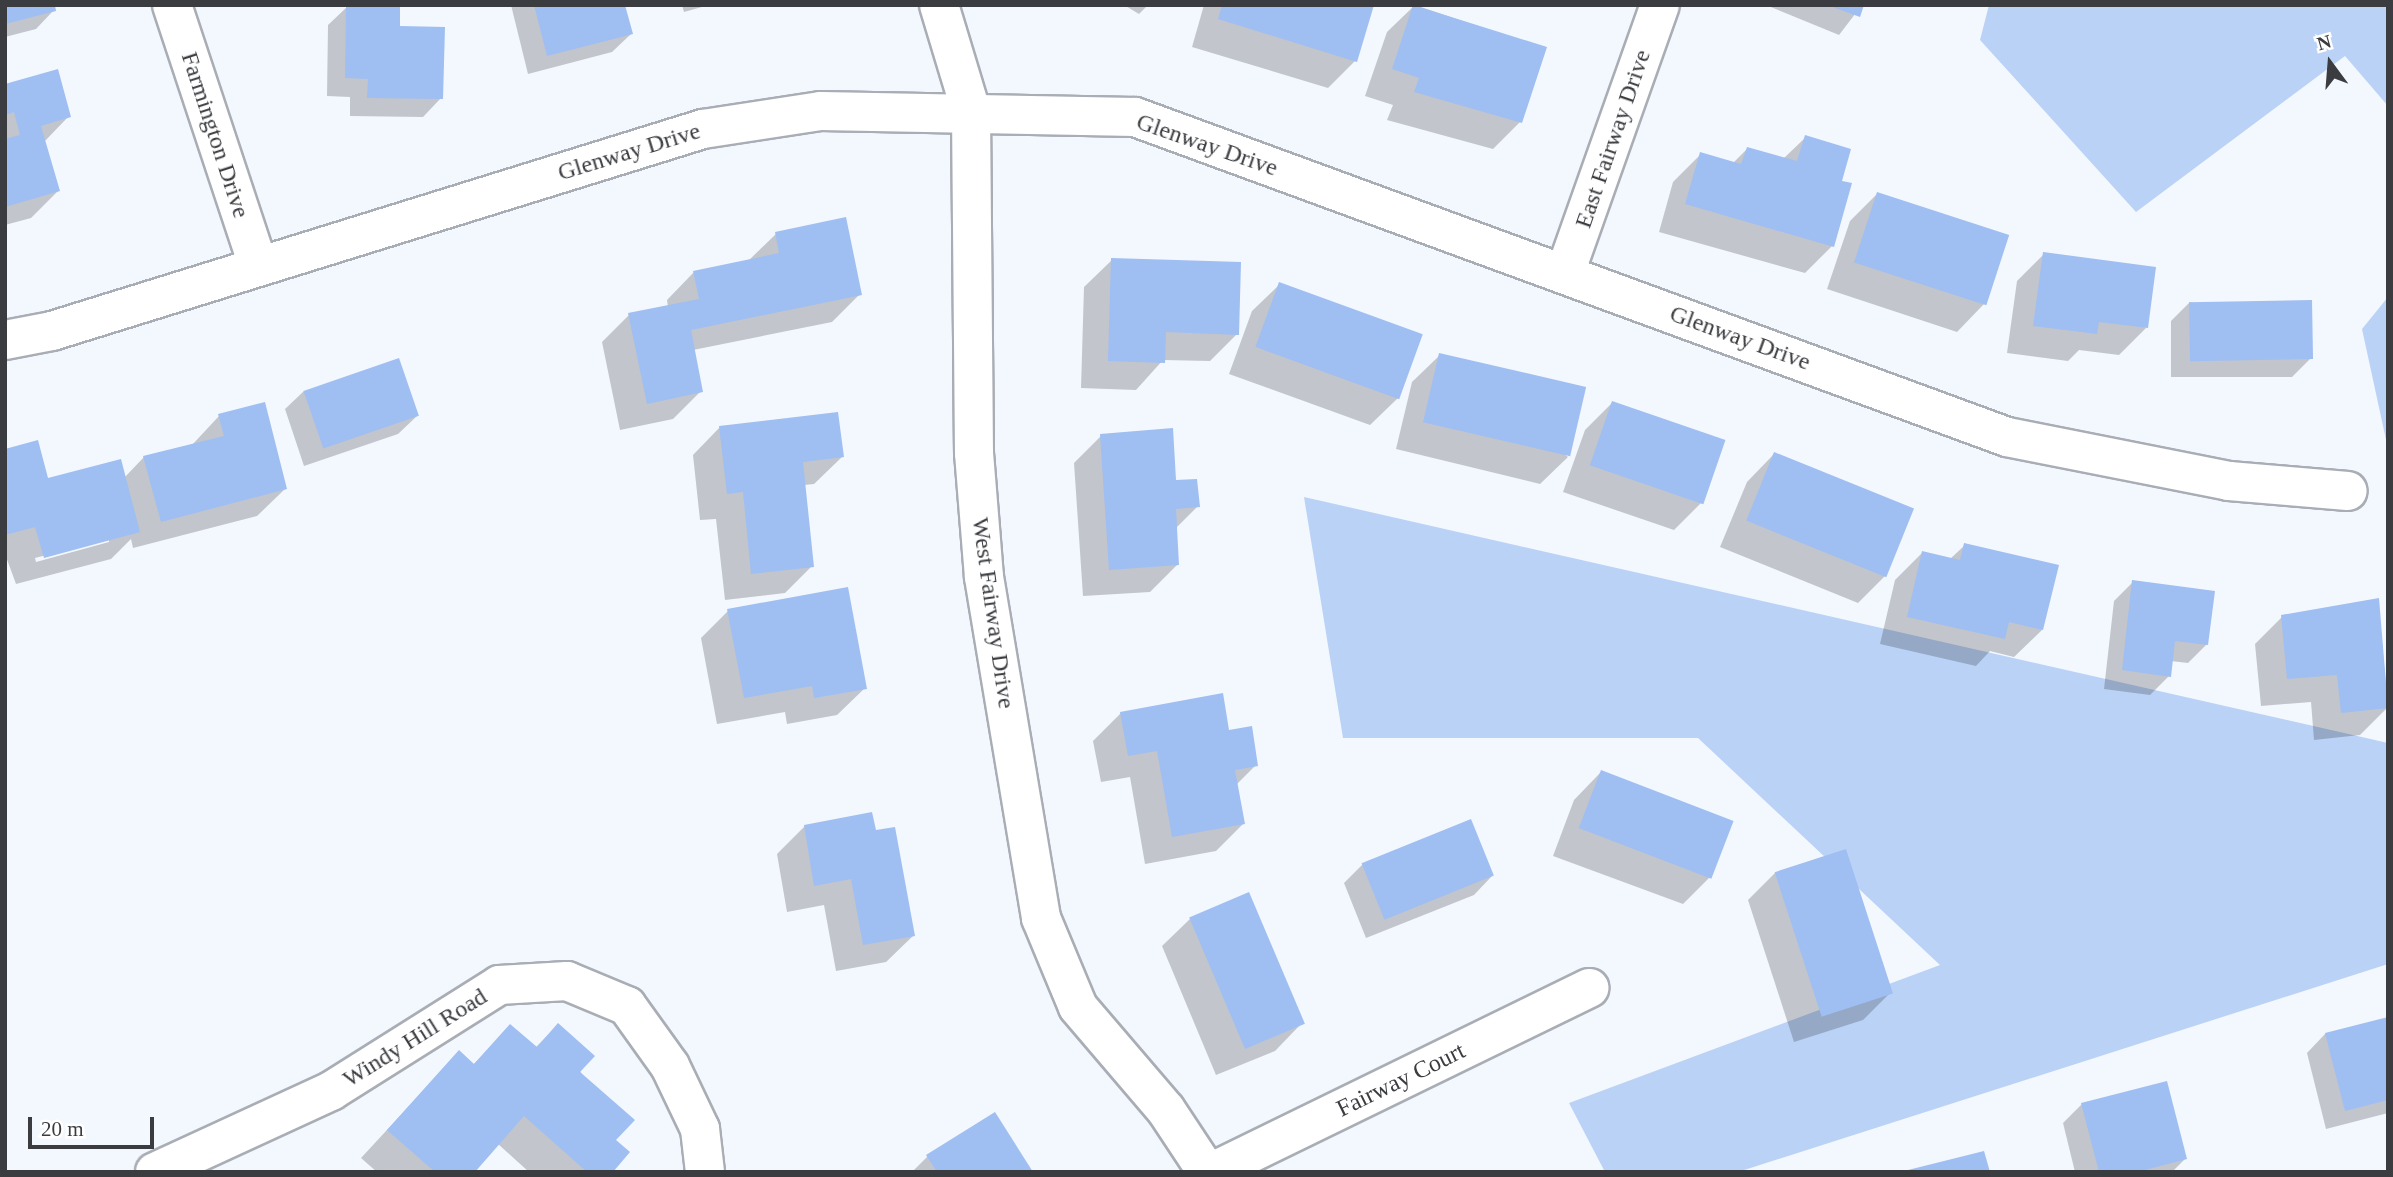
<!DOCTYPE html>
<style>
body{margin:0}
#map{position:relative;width:2393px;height:1177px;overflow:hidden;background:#f3f7fe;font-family:Georgia,serif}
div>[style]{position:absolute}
.green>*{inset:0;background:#bbd2f7}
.shadow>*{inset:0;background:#0003}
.building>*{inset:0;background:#9fbef2;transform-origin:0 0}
.roads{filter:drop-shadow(2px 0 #a9adb5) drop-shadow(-2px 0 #a9adb5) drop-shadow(0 2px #a9adb5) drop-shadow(0 -2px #a9adb5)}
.street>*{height:38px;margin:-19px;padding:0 19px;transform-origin:19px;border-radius:19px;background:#fff}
span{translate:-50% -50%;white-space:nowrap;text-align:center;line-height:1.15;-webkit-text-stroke:6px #fff;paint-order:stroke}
.street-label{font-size:24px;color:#3a3c40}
.frame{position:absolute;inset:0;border:7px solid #3a3c40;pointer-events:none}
.north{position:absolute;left:2295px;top:28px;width:70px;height:70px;-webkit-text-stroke:5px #fff;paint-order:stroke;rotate:344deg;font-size:19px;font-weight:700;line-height:28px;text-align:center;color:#3a3c40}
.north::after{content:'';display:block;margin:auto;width:24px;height:32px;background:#3a3c40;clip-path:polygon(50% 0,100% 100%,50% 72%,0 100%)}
.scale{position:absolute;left:28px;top:1117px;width:126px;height:32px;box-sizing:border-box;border:4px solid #3a3c40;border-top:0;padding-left:9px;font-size:21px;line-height:24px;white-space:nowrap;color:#3a3c40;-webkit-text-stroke:5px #fff;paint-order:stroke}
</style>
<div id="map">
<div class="green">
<div style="clip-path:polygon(1989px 5px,2388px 5px,2388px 106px,2345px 56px,2136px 212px,1980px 40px)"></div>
<div style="clip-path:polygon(2388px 297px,2388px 449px,2362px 329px)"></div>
<div style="clip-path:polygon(1304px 497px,2388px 743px,2388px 964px,1738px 1172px,1605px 1172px,1569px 1103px,1940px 965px,1698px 738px,1343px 738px)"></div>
</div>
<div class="shadow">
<div style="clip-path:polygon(5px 5px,54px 10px,36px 29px,5px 37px)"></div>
<div style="clip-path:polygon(511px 5px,624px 5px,631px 34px,612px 52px,528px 74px)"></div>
<div style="clip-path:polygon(682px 5px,709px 5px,684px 12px)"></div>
<div style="clip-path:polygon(1124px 5px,1148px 5px,1139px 14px)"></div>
<div style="clip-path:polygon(1204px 5px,1372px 5px,1355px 61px,1328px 88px,1192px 47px)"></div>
<div style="clip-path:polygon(1415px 5px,1545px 49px,1520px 122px,1493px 149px,1387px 120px,1393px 105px,1365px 96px,1387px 32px)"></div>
<div style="clip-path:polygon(1766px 5px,1862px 5px,1839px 35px)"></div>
<div style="clip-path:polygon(347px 7px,398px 28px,441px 98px,423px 117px,350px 116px,350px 97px,327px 96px,328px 25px)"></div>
<div style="clip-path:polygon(5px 85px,69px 116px,44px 142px,58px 191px,31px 218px,5px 225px)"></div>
<div style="clip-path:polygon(1806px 137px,1839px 182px,1832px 246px,1805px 273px,1659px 232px,1673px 182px,1701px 154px,1732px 164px,1747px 149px,1783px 159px)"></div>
<div style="clip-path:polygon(1877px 194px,1984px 304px,1957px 332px,1827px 289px,1850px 221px)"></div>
<div style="clip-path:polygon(776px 234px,860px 294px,832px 322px,693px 350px,701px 391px,673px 419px,620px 430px,602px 342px,629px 315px,668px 307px,667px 300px,694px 272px,748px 261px)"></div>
<div style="clip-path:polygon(2044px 254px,2146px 328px,2119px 355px,2079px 350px,2068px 361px,2007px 353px,2017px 281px)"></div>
<div style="clip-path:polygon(1112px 260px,1237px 334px,1210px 361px,1163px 360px,1136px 390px,1081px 388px,1084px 287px)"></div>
<div style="clip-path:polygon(1280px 284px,1398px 398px,1370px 425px,1229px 374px,1252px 311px)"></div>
<div style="clip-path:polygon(2190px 302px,2311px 358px,2292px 377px,2171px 377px,2171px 321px)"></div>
<div style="clip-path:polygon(1440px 355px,1568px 457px,1540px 484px,1396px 449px,1412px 382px)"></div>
<div style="clip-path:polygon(304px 391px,417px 416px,398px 434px,304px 466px,285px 409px)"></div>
<div style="clip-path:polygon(1612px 403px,1701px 503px,1674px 530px,1563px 492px,1585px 430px)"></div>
<div style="clip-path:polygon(evenodd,219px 416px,285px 489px,257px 516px,133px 548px,131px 539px,111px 559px,16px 584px,5px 554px,5px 451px,47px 480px,124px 478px,144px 457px,192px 445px,219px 416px,109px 539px,109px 542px,36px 562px,35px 558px,109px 539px)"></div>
<div style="clip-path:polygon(720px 427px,842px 457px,814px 484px,804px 485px,812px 566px,785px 593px,725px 600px,716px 519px,700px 520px,693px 455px)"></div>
<div style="clip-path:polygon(1101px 436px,1175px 482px,1198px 506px,1175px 529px,1178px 564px,1150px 592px,1083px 596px,1074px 463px)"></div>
<div style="clip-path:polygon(1774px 454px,1885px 576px,1858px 603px,1720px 547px,1747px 482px)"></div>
<div style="clip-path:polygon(1965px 545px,2042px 630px,2014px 657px,1990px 651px,1976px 666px,1880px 644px,1895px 580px,1922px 553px,1950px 559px)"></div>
<div style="clip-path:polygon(2133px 582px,2207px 644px,2188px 663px,2171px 661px,2169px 676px,2150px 695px,2104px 689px,2114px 601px)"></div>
<div style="clip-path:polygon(2378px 600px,2388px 707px,2360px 735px,2314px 740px,2311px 702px,2261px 706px,2255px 644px,2282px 617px)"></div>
<div style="clip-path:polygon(728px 611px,865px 688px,837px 715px,787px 724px,785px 712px,717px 724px,701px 638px)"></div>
<div style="clip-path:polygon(1121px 713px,1228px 733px,1256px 765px,1236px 785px,1243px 824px,1216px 851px,1145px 864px,1130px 777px,1101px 782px,1093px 741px)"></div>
<div style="clip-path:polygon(1601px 772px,1710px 877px,1683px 904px,1553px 856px,1574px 800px)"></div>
<div style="clip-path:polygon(805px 826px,874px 832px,914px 935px,886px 962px,836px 971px,824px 905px,787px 912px,777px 854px)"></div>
<div style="clip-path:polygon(1363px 864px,1492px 876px,1474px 895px,1366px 938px,1344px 883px)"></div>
<div style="clip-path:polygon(1775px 873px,1890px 993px,1863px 1020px,1794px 1042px,1748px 900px)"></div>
<div style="clip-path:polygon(1190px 919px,1302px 1023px,1275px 1051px,1216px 1075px,1162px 946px)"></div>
<div style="clip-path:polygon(2388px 1019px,2388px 1113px,2326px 1129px,2307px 1053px,2325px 1034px)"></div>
<div style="clip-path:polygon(558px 1025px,614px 1141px,610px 1172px,529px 1172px,498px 1144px,473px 1172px,377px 1172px,361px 1158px,459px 1052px,473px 1065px,510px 1026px,535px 1048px)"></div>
<div style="clip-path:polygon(2082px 1104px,2185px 1159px,2172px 1172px,2075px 1172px,2063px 1123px)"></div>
<div style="clip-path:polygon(927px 1157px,1031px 1172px,912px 1172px)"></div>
</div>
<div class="building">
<div style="clip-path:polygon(5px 5px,55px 5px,56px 11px,5px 24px)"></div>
<div style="clip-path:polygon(346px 5px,400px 6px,400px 26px,445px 27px,443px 99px,367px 98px,368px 79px,345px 78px)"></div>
<div style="clip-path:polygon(534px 5px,625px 5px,633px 34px,547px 56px)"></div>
<div style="clip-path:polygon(1222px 5px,1374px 5px,1357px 62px,1218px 19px)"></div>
<div style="clip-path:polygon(1413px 5px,1547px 47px,1522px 123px,1414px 92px,1419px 78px,1392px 69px)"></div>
<div style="clip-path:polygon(1827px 5px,1864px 5px,1860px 17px)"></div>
<div style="clip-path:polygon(58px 69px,71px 117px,41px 126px,60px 191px,5px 207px,5px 139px,20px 135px,14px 112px,5px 115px,5px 84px)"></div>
<div style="clip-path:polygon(1805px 135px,1851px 149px,1842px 181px,1852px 183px,1834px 247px,1685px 204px,1700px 152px,1741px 164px,1747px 147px,1797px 161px)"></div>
<div style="left:1877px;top:192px;width:139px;height:74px;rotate:18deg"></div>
<div style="clip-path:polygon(846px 217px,862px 295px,691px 330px,703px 392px,647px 404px,628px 313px,699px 299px,693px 271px,779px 253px,775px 232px)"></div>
<div style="clip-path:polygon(2043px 252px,2156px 267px,2148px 328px,2099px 322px,2097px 334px,2033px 326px)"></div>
<div style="clip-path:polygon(1111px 258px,1241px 262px,1239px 335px,1166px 332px,1165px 363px,1108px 361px)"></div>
<div style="left:1279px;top:282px;width:153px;height:69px;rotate:20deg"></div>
<div style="left:2312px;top:300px;width:59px;height:123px;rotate:89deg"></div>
<div style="left:1439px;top:353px;width:151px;height:71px;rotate:13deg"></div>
<div style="left:399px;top:358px;width:61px;height:101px;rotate:71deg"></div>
<div style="left:1612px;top:401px;width:120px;height:68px;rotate:19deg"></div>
<div style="clip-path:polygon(265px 402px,287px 489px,161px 522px,143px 456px,224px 436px,218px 414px)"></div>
<div style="clip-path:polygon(838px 412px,844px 457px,803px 462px,814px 567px,751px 574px,743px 492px,727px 494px,719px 426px)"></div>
<div style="clip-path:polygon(1173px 428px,1176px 480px,1197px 479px,1200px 507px,1176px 509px,1179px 565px,1109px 570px,1100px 434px)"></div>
<div style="clip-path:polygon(38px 440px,48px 478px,121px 459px,140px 532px,44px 558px,35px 527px,5px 535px,5px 449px)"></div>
<div style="left:1774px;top:452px;width:151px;height:74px;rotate:22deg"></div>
<div style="clip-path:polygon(1964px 543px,2059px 565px,2043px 630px,2009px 622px,2005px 639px,1907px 617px,1922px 551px,1960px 560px)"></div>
<div style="clip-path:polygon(2132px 580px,2215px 591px,2208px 645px,2175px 641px,2171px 677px,2122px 670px)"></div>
<div style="clip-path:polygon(848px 587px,867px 689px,814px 698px,812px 686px,744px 698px,727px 609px)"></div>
<div style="clip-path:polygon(2379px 598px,2388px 708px,2341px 713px,2337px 675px,2287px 679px,2281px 615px)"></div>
<div style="clip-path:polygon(1223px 693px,1229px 730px,1252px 726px,1258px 766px,1235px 770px,1245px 824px,1172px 837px,1157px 751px,1128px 756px,1120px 712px)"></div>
<div style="left:1601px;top:770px;width:142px;height:62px;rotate:21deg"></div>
<div style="clip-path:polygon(872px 812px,876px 830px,895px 827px,915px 936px,863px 945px,851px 879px,814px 886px,804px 825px)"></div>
<div style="left:1471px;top:819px;width:61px;height:118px;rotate:68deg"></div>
<div style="left:1846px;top:849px;width:152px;height:75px;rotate:72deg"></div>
<div style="left:1249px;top:892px;width:143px;height:65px;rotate:67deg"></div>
<div style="clip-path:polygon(2388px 1017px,2388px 1100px,2345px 1111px,2325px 1033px)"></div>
<div style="clip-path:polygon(558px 1023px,595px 1056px,580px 1072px,635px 1120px,616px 1140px,630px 1152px,613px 1172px,587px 1172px,524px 1116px,475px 1172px,435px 1172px,387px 1130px,459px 1050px,474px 1064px,510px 1024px,537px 1047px)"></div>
<div style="clip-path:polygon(2167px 1081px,2187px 1159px,2137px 1172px,2099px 1172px,2081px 1103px)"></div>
<div style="clip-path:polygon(995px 1112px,1033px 1172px,937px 1172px,926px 1155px)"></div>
<div style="clip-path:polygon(1984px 1151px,1990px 1172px,1905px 1172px,1904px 1171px)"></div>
</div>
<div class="roads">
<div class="street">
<div style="left:172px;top:5px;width:274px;rotate:71.7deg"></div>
<div style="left:939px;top:5px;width:111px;rotate:73.2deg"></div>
<div style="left:971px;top:111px;width:342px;rotate:89.5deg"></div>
<div style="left:974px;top:453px;width:124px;rotate:85.4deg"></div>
<div style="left:984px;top:577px;width:346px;rotate:80.5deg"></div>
<div style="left:1041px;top:918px;width:96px;rotate:67.4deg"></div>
<div style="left:1078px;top:1007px;width:135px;rotate:49.5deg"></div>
<div style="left:1166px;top:1110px;width:74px;rotate:56.5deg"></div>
<div style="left:1565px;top:273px;width:284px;rotate:-70.5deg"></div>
<div style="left:5px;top:340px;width:48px;rotate:-10.8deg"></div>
<div style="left:52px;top:331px;width:682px;rotate:-17.24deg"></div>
<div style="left:703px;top:129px;width:119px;rotate:-8.7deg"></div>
<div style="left:821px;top:111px;width:314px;rotate:1.1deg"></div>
<div style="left:1135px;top:117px;width:929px;rotate:20.15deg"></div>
<div style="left:2007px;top:437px;width:226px;rotate:11.2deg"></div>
<div style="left:2229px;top:481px;width:119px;rotate:4.8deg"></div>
<div style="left:155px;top:1172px;width:194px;rotate:-24.7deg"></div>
<div style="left:331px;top:1091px;width:199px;rotate:-32.2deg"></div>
<div style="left:499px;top:985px;width:68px;rotate:-3.4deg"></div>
<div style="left:567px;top:981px;width:65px;rotate:22.6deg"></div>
<div style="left:627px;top:1006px;width:74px;rotate:54.4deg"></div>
<div style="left:670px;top:1066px;width:70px;rotate:64.5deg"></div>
<div style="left:700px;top:1129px;width:43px;rotate:83.4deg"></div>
<div style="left:1212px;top:1172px;width:420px;rotate:-26deg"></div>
</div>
</div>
<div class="street-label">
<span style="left:215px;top:135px;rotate:72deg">Farmington Drive</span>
<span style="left:1613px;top:139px;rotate:-71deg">East Fairway Drive</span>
<span style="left:1207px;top:145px;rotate:19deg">Glenway Drive</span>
<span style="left:629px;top:152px;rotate:-17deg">Glenway Drive</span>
<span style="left:1740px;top:338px;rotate:20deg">Glenway Drive</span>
<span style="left:993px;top:613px;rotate:82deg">West Fairway Drive</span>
<span style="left:415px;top:1038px;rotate:-32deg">Windy Hill Road</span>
<span style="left:1401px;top:1080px;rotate:-26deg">Fairway Court</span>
</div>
<div class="frame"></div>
<div class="north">N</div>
<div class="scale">20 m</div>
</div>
